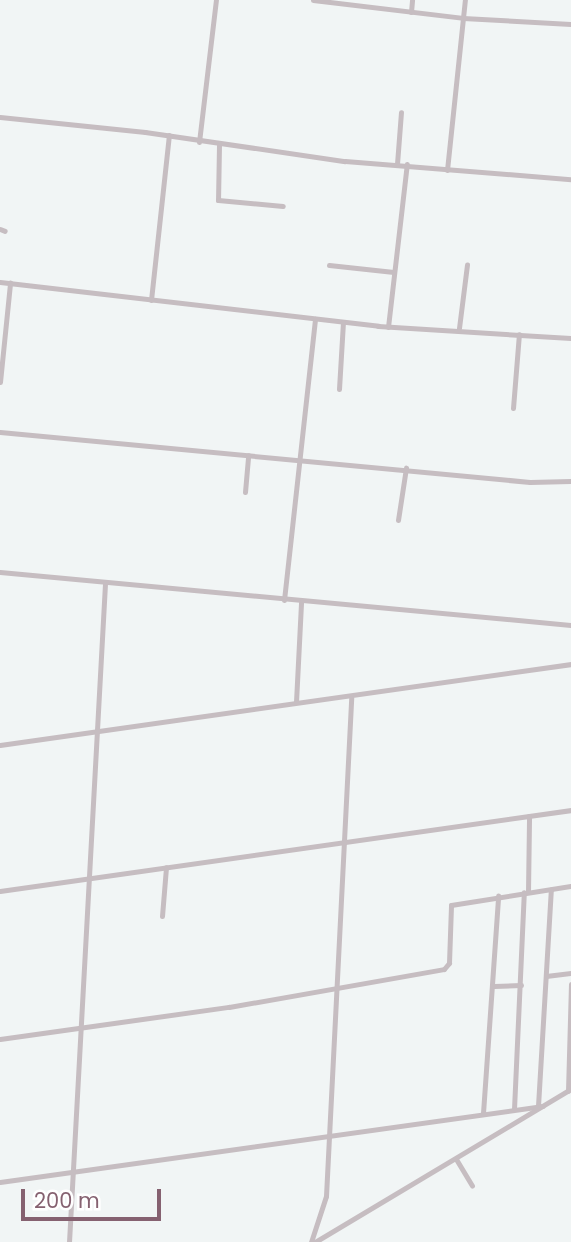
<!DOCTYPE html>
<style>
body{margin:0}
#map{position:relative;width:571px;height:1242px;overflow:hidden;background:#f1f5f5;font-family:Poppins,sans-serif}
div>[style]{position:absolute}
.minor>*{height:5px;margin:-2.5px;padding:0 2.5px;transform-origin:2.5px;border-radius:2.5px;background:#c6bdc1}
span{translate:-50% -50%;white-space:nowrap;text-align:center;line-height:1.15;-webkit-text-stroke:7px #fff;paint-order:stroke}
.scale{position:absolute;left:21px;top:1189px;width:140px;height:32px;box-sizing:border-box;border:4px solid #856170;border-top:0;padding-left:9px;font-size:21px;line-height:24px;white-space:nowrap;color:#856170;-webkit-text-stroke:5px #fff;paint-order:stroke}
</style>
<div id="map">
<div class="minor">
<div style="left:313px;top:0;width:151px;rotate:6.8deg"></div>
<div style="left:463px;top:18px;width:108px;rotate:3.2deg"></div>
<div style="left:411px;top:12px;width:12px;rotate:-85deg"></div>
<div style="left:0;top:117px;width:146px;rotate:5.9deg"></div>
<div style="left:145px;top:132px;width:202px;rotate:8.3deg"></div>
<div style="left:345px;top:161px;width:227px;rotate:4.6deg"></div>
<div style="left:199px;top:142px;width:143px;rotate:-83.2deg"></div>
<div style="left:219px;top:145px;width:55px;rotate:91deg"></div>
<div style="left:218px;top:200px;width:65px;rotate:5.3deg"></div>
<div style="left:397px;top:164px;width:52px;rotate:-85.6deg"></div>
<div style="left:447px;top:170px;width:171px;rotate:-84deg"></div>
<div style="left:0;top:229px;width:5px;rotate:22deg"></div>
<div style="left:329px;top:265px;width:65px;rotate:6.1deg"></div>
<div style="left:0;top:282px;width:381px;rotate:6.6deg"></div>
<div style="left:378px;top:326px;width:193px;rotate:3.6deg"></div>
<div style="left:151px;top:300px;width:166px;rotate:-83.8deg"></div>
<div style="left:388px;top:327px;width:164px;rotate:-83.4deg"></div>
<div style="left:459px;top:328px;width:64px;rotate:-82.8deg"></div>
<div style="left:0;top:382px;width:100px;rotate:-84.2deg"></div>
<div style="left:339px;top:389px;width:67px;rotate:-86.6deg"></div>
<div style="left:513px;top:408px;width:74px;rotate:-85.4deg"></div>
<div style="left:0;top:432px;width:532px;rotate:5.39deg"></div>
<div style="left:530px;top:482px;width:41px;rotate:-1.4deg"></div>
<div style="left:245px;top:492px;width:37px;rotate:-85deg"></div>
<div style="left:398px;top:520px;width:53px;rotate:-81.3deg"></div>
<div style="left:0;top:572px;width:573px;rotate:5.3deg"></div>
<div style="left:284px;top:600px;width:283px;rotate:-83.7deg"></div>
<div style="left:296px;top:702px;width:100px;rotate:-87.1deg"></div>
<div style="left:0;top:745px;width:577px;rotate:-8.07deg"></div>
<div style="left:0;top:891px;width:577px;rotate:-8.07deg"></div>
<div style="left:528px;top:892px;width:76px;rotate:-89.2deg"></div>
<div style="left:162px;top:916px;width:49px;rotate:-85.3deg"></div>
<div style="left:546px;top:976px;width:25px;rotate:-7deg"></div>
<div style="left:494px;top:986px;width:27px;rotate:-2deg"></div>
<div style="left:0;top:1039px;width:231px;rotate:-8deg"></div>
<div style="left:229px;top:1007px;width:218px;rotate:-10deg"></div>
<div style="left:444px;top:969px;width:8px;rotate:-50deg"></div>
<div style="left:449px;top:963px;width:58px;rotate:-88deg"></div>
<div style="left:451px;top:905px;width:121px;rotate:-9deg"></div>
<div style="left:568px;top:1091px;width:107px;rotate:-88.4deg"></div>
<div style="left:538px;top:1106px;width:217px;rotate:-86.6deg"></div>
<div style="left:514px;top:1109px;width:217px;rotate:-87.4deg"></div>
<div style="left:483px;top:1113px;width:218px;rotate:-86deg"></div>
<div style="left:456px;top:1159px;width:31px;rotate:59deg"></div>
<div style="left:0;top:1182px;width:548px;rotate:-7.97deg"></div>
<div style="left:69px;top:1242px;width:659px;rotate:-86.87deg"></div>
<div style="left:311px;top:1242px;width:48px;rotate:-71.9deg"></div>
<div style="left:326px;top:1196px;width:499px;rotate:-87.1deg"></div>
<div style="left:315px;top:1242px;width:298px;rotate:-30.9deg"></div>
</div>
<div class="scale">200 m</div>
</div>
